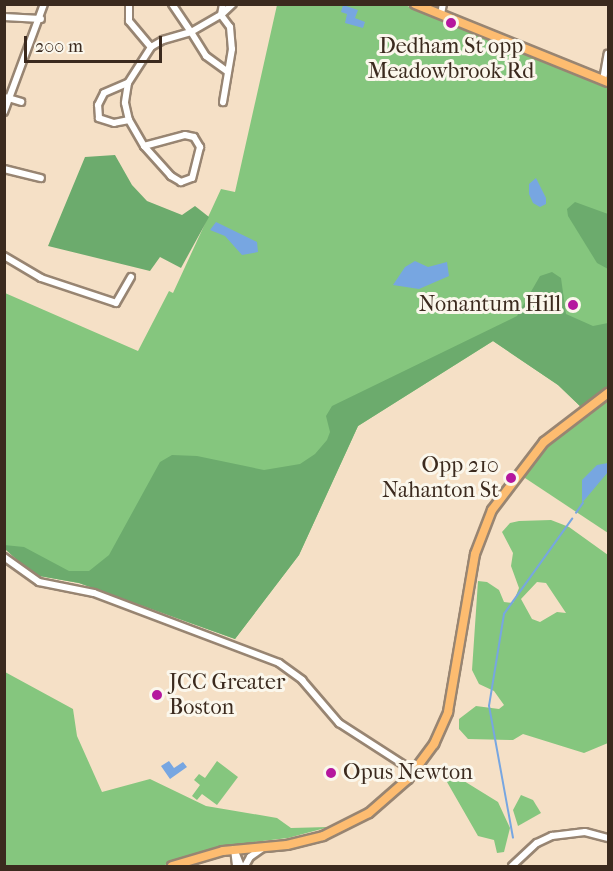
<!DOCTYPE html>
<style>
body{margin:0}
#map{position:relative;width:613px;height:871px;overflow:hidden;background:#f5e0c6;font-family:"IM FELL French Canon",serif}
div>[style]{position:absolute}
.green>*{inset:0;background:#85c67e}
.forest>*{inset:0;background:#6cab6d}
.water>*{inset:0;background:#77a6e1}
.stream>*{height:1.5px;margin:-0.75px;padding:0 0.75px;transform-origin:0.75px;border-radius:0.75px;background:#77a6e1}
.roads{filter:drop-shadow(2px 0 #988572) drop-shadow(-2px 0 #988572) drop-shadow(0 2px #988572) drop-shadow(0 -2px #988572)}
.minor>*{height:6px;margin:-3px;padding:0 3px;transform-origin:3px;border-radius:3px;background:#fff}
.major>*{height:8px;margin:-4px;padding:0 4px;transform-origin:4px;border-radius:4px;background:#fdbc70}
.dots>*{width:16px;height:16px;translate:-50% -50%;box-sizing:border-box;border:3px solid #fbf7ec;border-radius:50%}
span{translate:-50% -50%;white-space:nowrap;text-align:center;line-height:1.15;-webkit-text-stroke:6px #fbf7ec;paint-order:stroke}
.poi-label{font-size:22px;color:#3b2a1e}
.right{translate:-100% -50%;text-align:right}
.left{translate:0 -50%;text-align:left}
.frame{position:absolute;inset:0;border:6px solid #3b2a1e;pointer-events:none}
.scale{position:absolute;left:24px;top:36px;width:138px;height:27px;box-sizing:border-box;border:3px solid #3b2a1e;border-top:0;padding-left:8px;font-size:18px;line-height:21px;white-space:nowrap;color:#3b2a1e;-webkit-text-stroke:4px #fbf7ec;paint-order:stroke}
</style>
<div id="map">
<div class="green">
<div style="clip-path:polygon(277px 5px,405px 5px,608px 88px,608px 387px,582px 408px,558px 385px,493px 341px,358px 426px,299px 555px,235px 639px,79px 583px,34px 575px,5px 549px,5px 293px,138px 351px,169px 291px,173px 293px,221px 189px,235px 192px)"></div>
<div style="clip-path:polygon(608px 401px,608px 533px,522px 476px,553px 440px)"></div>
<div style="clip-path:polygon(evenodd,551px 520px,569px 527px,608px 555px,608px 743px,584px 753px,523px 734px,513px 740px,468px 739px,459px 729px,459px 719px,476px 706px,499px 709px,504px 705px,494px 691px,479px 684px,472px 670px,478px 581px,487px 582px,499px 590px,504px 602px,513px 603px,519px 588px,511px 566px,513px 553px,502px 532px,510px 523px,519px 521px,551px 520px,537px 582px,546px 583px,566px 613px,557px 612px,540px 622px,532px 619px,521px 599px,537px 582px)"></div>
<div style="clip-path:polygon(5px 672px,73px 709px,77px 736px,102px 792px,150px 779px,206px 806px,277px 818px,291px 828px,329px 827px,288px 838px,222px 846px,162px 866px,5px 866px)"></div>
<div style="clip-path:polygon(217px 761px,238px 777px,217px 805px,202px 794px,197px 800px,192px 796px,200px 785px,194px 780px,199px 774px,205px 778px)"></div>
<div style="clip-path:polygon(451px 773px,498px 802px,510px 828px,504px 852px,497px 853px,494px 840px,478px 836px,447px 782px,446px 775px)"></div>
<div style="clip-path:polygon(521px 795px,533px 800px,541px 813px,518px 826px,513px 810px)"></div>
</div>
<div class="forest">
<div style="clip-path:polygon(115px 155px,132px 185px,147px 201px,182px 215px,195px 206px,209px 217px,181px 268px,160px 257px,150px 271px,48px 246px,85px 157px)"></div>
<div style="clip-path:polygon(575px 202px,608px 214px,608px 269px,597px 263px,568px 216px,567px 209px)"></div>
<div style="clip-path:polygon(552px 272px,561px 278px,566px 314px,593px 326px,608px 323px,608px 387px,582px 408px,558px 385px,493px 341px,358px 426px,299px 555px,235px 639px,79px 583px,34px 575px,5px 549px,4px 545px,24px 547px,69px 571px,89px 571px,109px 555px,160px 462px,172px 455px,197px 456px,264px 470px,300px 464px,315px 454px,327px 440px,330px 432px,326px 416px,332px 406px,517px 316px,540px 276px)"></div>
</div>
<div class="water">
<div style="clip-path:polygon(343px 5px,358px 10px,355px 18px,365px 22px,363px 28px,345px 23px,347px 14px,341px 12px)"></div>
<div style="clip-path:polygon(536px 178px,546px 198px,546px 204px,540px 207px,533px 203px,529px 194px,529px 184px)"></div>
<div style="clip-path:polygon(216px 222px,257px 242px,258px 252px,242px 255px,225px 236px,210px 230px)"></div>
<div style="clip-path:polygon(415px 261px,428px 267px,447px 262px,449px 276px,419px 289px,393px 285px,405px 267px)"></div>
<div style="clip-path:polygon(608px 463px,608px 472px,582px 503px,582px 480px,597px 465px)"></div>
<div style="clip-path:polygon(169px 761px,174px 768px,183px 762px,187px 767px,170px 779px,161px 766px)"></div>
</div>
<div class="stream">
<div style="left:576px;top:513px;width:12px;rotate:-55deg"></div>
<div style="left:513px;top:838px;width:134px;rotate:-100.3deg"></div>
<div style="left:489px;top:706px;width:93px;rotate:-80.7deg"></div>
<div style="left:504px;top:614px;width:117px;rotate:-54.4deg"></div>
</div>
<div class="roads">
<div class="minor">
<div style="left:129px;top:4px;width:17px;rotate:90deg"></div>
<div style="left:129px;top:21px;width:34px;rotate:50deg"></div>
<div style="left:172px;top:4px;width:34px;rotate:56deg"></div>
<div style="left:191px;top:32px;width:34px;rotate:-30deg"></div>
<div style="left:221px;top:15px;width:15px;rotate:53deg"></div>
<div style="left:230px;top:27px;width:22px;rotate:85deg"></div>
<div style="left:232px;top:49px;width:54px;rotate:99.6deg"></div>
<div style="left:441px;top:14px;width:10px;rotate:-79deg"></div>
<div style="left:221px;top:15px;width:16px;rotate:-43deg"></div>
<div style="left:221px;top:15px;width:11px;rotate:-80deg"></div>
<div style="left:4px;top:17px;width:37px;rotate:3deg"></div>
<div style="left:603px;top:80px;width:27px;rotate:-80deg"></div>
<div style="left:128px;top:83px;width:20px;rotate:99deg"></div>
<div style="left:125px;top:103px;width:17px;rotate:77deg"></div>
<div style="left:129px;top:120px;width:15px;rotate:169deg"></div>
<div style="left:114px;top:123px;width:16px;rotate:-162deg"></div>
<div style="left:99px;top:118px;width:13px;rotate:-94deg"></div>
<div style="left:98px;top:105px;width:13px;rotate:-63deg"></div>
<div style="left:104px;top:93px;width:26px;rotate:-23deg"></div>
<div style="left:128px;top:83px;width:43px;rotate:-57.4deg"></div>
<div style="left:151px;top:47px;width:14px;rotate:-30deg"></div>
<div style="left:163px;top:40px;width:29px;rotate:-16deg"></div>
<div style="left:191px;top:32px;width:28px;rotate:58deg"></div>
<div style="left:206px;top:56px;width:27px;rotate:36deg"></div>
<div style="left:5px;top:97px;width:17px;rotate:17deg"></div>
<div style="left:4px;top:112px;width:115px;rotate:-69.7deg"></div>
<div style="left:129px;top:120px;width:30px;rotate:60deg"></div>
<div style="left:144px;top:146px;width:42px;rotate:-15deg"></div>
<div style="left:185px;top:135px;width:9px;rotate:13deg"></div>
<div style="left:194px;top:137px;width:12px;rotate:59deg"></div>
<div style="left:200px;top:147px;width:32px;rotate:104deg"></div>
<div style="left:192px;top:178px;width:12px;rotate:160deg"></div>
<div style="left:181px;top:182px;width:12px;rotate:-149deg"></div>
<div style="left:171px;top:176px;width:40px;rotate:-132deg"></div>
<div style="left:4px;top:169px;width:38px;rotate:14deg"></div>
<div style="left:4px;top:256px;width:43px;rotate:30.7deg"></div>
<div style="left:41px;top:278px;width:79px;rotate:18.4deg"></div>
<div style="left:116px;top:303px;width:30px;rotate:-60deg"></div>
<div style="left:4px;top:557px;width:43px;rotate:35.5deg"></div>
<div style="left:39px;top:582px;width:56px;rotate:11.3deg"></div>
<div style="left:94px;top:593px;width:198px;rotate:20.7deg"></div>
<div style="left:279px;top:663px;width:29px;rotate:36deg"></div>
<div style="left:302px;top:680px;width:57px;rotate:49.3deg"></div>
<div style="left:339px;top:723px;width:90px;rotate:32.8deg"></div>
<div style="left:234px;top:849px;width:18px;rotate:68deg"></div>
<div style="left:234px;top:849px;width:17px;rotate:83deg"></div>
<div style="left:245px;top:866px;width:10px;rotate:-61deg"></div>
<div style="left:250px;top:857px;width:16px;rotate:-35deg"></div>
<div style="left:512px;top:866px;width:34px;rotate:-43deg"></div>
<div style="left:537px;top:843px;width:17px;rotate:-25deg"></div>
<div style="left:552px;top:836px;width:33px;rotate:-7deg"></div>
<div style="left:585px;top:832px;width:24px;rotate:15deg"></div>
</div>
<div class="major">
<div style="left:415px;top:4px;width:208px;rotate:22deg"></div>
<div style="left:172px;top:866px;width:53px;rotate:-16.4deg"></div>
<div style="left:223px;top:851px;width:64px;rotate:-5.4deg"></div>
<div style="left:287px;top:845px;width:37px;rotate:-14deg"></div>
<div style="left:323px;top:836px;width:51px;rotate:-26.6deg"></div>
<div style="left:369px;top:813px;width:52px;rotate:-41.1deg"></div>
<div style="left:408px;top:779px;width:44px;rotate:-53.4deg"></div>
<div style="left:434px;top:744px;width:35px;rotate:-66deg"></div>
<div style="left:448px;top:712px;width:160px;rotate:-80.3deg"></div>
<div style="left:475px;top:554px;width:47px;rotate:-68.9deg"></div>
<div style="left:492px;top:510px;width:86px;rotate:-52.6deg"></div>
<div style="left:544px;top:442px;width:81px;rotate:-37.4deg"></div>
</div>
</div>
<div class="dots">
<div style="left:451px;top:23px;background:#b5179e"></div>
<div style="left:573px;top:305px;background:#b5179e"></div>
<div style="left:511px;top:478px;background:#b5179e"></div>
<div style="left:157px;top:695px;background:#b5179e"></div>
<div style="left:331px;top:773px;background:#b5179e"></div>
</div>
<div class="poi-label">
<span style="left:451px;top:59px">Dedham St opp<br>Meadowbrook Rd</span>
<span class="right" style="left:561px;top:305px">Nonantum Hill</span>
<span class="right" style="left:499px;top:478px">Opp 210<br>Nahanton St</span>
<span class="left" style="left:169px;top:695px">JCC Greater<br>Boston</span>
<span class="left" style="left:343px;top:773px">Opus Newton</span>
</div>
<div class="frame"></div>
<div class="scale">200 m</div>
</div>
